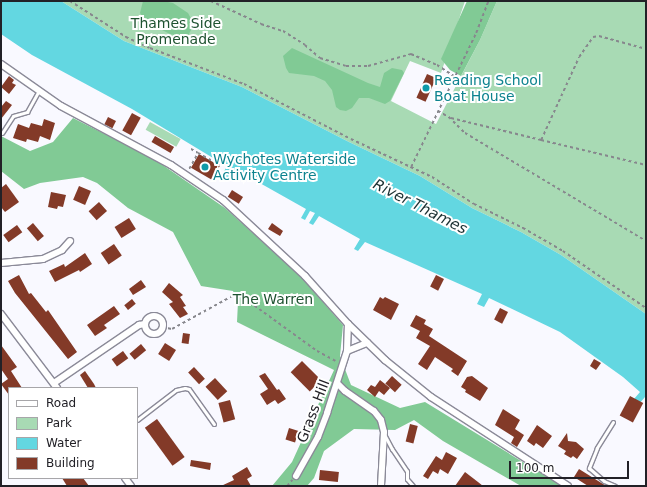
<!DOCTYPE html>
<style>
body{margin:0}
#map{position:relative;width:647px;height:487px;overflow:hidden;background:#f9f9ff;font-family:"DejaVu Sans",sans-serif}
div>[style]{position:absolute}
.green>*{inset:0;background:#a8dab4;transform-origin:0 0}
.forest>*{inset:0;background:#81ca95}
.water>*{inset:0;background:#63d7e1}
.building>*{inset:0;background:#833a28;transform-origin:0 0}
.path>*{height:1.5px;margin-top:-0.75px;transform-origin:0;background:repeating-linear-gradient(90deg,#87878d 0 3px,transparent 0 6px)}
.roads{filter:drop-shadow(1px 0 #8b8a98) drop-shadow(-1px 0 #8b8a98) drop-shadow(0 1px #8b8a98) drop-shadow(0 -1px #8b8a98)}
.service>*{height:3px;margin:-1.5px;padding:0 1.5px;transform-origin:1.5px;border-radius:1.5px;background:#fff}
.minor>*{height:6px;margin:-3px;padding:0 3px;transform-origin:3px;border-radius:3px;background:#fff}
.minor>.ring{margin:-3px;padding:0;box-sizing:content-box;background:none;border:6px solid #fff;border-radius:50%}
.dots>*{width:11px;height:11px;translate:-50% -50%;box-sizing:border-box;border:2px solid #fff;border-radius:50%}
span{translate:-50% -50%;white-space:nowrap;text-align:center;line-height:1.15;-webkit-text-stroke:4px #fff;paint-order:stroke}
.park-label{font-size:14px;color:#1e5230}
.culture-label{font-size:14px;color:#0d838f}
.left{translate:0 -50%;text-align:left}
.street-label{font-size:14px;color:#222127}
.water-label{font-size:15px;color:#1c3133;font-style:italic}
.frame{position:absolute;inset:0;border:2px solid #222127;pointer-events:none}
.legend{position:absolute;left:8px;top:387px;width:130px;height:92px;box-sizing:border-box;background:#fff;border:1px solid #a7a6a9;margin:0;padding:5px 7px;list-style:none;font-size:12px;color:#222127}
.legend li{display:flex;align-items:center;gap:8px;height:20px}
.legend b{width:20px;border:1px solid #a7a6a9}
.scale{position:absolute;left:509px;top:461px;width:120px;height:18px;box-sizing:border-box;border:2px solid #222127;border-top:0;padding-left:5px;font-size:12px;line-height:14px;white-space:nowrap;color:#222127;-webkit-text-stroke:3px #fff;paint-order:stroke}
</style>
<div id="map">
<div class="green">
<div style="clip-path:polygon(61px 1px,465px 1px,441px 73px,410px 61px,391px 101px,436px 124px,480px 40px,497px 1px,646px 1px,646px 314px,561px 255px,521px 232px,472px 208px,420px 176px,349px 142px,242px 87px,124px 41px)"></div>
<div style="left:150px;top:122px;width:35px;height:9px;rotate:29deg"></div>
</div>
<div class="forest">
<div style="clip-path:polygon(143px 1px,163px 1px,173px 3px,188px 13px,194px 24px,187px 38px,170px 34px,146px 22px,140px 13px)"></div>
<div style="clip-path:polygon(467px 1px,497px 1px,480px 40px,461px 76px,450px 70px,441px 59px)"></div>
<div style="clip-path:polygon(292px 48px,368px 83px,380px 87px,384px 73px,392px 68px,402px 70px,404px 73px,390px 101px,385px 104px,369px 98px,359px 98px,352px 108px,346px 111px,340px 110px,336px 107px,332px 90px,325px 81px,314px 76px,289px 73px,286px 68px,283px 56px)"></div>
<div style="clip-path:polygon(73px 118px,154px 159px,225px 208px,300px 276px,343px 325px,340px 356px,351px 385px,400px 408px,425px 402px,562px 486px,521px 486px,443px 441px,414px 420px,395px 430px,354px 429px,324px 451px,314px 478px,307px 486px,272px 486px,292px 462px,334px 370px,237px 322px,238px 302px,233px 291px,201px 286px,173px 232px,128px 208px,97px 183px,83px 177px,40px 183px,24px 189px,1px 171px,1px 136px,30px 151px,53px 142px)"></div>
</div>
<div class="water">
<div style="clip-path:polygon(1px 1px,61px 1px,124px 41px,242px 87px,349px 142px,420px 176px,472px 208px,521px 232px,561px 255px,646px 314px,646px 398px,645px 397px,639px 404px,634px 399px,640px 392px,623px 377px,560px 332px,489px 298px,484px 307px,477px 304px,482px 294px,365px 242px,358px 251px,354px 249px,360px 239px,319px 216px,313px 225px,309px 223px,315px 213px,310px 211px,305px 220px,301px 218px,306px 209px,235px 169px,228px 181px,221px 177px,228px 164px,223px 164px,132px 109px,32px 55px,1px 34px)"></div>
</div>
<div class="building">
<div style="left:427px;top:74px;width:10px;height:26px;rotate:24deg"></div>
<div style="clip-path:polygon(9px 76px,14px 80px,12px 83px,16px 85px,9px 94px,1px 87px)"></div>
<div style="clip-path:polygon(6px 101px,12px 105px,1px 119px,1px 107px)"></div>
<div style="left:132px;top:113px;width:10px;height:20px;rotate:29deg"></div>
<div style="left:108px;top:117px;width:9px;height:8px;rotate:27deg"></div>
<div style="clip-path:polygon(44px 119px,55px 123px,50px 140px,40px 136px,38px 142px,27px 139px,26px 142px,13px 138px,18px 124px,29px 128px,31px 123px,42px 126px)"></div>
<div style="left:155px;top:136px;width:22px;height:7px;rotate:30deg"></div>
<div style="left:199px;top:154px;width:24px;height:16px;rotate:30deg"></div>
<div style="clip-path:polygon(6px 184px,19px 202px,5px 212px,1px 207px,1px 188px)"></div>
<div style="left:79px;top:186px;width:13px;height:15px;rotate:23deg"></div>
<div style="left:232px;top:190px;width:13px;height:8px;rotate:32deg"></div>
<div style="clip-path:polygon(51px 192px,66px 195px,63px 207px,58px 206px,57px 209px,48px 207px)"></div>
<div style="left:99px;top:202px;width:12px;height:14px;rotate:48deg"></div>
<div style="left:129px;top:218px;width:13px;height:17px;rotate:58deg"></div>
<div style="left:33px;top:223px;width:17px;height:8px;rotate:50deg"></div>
<div style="clip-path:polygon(272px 223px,283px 231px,280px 236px,268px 229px)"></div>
<div style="left:17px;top:225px;width:9px;height:17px;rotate:54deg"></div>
<div style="left:114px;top:244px;width:14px;height:16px;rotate:56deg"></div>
<div style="clip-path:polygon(85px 253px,92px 264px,80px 272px,79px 270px,55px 282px,49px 271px,64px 264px,65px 267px)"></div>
<div style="clip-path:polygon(19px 275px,29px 294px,31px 293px,46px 312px,48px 310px,77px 352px,68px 359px,15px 293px,8px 281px)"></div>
<div style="left:436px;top:275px;width:9px;height:13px;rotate:27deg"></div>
<div style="clip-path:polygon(141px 280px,146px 287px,133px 295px,129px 289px)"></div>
<div style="clip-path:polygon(169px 283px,183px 295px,180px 297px,186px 306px,183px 307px,188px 314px,180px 318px,169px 304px,173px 302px,162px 292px)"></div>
<div style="clip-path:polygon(380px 297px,383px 299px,385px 297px,399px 304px,391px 320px,373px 310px)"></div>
<div style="left:132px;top:299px;width:6px;height:10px;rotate:51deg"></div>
<div style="clip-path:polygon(114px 306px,120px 314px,104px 325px,107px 328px,95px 336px,87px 325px)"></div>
<div style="left:500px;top:308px;width:9px;height:13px;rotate:27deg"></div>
<div style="clip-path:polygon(416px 315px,426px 320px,424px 324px,433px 329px,429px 336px,467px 361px,458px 376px,451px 371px,453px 369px,435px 357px,427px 370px,418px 364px,430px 346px,416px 338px,420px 331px,410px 326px)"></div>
<div style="left:183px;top:333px;width:7px;height:10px;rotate:8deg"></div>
<div style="left:165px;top:343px;width:13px;height:13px;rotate:32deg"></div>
<div style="left:141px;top:344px;width:8px;height:15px;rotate:50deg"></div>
<div style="clip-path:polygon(1px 345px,17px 367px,11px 371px,22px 388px,9px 388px,9px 395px,1px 384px,8px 379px,1px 369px)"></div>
<div style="left:123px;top:351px;width:9px;height:14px;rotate:54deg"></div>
<div style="clip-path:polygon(594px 359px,601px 363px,596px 370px,590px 366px)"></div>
<div style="left:302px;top:361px;width:27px;height:16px;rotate:45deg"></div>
<div style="left:194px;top:367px;width:16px;height:8px;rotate:47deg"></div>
<div style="clip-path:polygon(85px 371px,94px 384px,96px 388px,88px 388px,80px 375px)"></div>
<div style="clip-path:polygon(265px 373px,277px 390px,279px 389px,286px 399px,278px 404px,275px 400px,267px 405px,260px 394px,268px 389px,259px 376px)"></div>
<div style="left:392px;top:376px;width:13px;height:10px;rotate:42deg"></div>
<div style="clip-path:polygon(472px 376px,488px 388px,480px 401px,465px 392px,466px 390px,461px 387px,467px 377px)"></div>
<div style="left:215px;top:378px;width:18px;height:13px;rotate:47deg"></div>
<div style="clip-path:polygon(380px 380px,390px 388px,384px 395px,379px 391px,375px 397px,367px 390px,371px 385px,375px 387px)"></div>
<div style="left:630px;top:396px;width:15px;height:22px;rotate:28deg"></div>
<div style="left:230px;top:400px;width:20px;height:12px;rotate:75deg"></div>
<div style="clip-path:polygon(503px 409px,520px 420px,515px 429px,524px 435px,517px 447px,511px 443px,514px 437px,495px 425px)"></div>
<div style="left:157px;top:419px;width:47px;height:15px;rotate:54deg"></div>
<div style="left:410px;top:424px;width:8px;height:18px;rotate:14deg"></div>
<div style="clip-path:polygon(537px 425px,552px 436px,543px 448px,536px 443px,534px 446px,527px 441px)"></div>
<div style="left:289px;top:428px;width:10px;height:12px;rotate:17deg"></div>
<div style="clip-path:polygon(567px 433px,568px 441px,576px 442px,584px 449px,577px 459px,573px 456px,571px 458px,564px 454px,566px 451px,558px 446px)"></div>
<div style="clip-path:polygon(446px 452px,457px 458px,448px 474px,440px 469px,438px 474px,433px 471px,428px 479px,423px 476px,436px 456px,442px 460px)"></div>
<div style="clip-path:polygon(191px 460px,211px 463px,210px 470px,190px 466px)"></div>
<div style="clip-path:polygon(247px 467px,252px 476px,247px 479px,251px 486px,221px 486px,234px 480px,232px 476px)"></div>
<div style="clip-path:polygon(579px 469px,603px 484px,607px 486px,588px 486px,574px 477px)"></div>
<div style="left:320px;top:470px;width:19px;height:10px;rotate:6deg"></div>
<div style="clip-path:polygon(465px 472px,478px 482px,483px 486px,455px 486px)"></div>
<div style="clip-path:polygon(62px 478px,83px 478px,89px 486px,67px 486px)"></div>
</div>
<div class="path">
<div style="left:70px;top:1px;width:67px;rotate:32.7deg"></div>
<div style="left:126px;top:37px;width:26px;rotate:25deg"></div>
<div style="left:150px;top:48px;width:101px;rotate:21deg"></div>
<div style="left:244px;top:84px;width:120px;rotate:27.2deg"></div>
<div style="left:351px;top:139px;width:89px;rotate:25.1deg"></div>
<div style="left:432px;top:177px;width:50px;rotate:32.7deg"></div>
<div style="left:474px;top:204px;width:55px;rotate:26.1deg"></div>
<div style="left:523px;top:228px;width:46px;rotate:29.9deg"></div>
<div style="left:563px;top:251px;width:101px;rotate:34.5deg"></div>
<div style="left:211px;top:1px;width:55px;rotate:24.7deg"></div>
<div style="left:261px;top:24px;width:23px;rotate:18deg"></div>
<div style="left:283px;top:31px;width:26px;rotate:32deg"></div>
<div style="left:305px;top:45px;width:20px;rotate:41deg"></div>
<div style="left:320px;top:58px;width:27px;rotate:17deg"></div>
<div style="left:346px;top:66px;width:22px"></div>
<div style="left:368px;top:66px;width:45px;rotate:-15.6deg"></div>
<div style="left:411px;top:54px;width:28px;rotate:23deg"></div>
<div style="left:437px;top:65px;width:20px;rotate:33deg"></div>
<div style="left:438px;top:111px;width:13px;rotate:29deg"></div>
<div style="left:449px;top:117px;width:23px;rotate:45deg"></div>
<div style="left:465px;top:133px;width:211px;rotate:30.8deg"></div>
<div style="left:451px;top:118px;width:93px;rotate:13.7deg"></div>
<div style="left:541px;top:140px;width:91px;rotate:-65.4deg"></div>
<div style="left:579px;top:57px;width:24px;rotate:-55deg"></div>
<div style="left:593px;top:37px;width:6px;rotate:-9deg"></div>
<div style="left:599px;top:36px;width:49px;rotate:15.5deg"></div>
<div style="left:541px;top:140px;width:108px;rotate:13.4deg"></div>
<div style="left:191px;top:149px;width:8px;rotate:30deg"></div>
<div style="left:411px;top:167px;width:149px;rotate:-64.1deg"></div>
<div style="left:476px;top:33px;width:34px;rotate:-69deg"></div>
<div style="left:189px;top:169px;width:18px;rotate:-61deg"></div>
<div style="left:198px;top:153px;width:25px;rotate:29deg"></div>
<div style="left:162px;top:327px;width:10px;rotate:11deg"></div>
<div style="left:172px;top:329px;width:73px;rotate:-28.7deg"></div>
<div style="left:236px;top:294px;width:4px;rotate:14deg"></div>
<div style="left:240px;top:295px;width:95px;rotate:36deg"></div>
<div style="left:317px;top:351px;width:21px;rotate:28deg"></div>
<div style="left:287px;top:486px;width:8px;rotate:-50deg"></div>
</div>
<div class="roads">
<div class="service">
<div style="left:2px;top:133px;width:20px;rotate:-57deg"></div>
<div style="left:13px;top:116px;width:15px;rotate:-16deg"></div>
<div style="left:27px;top:112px;width:23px;rotate:-61deg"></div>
<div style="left:137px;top:420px;width:49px;rotate:-37.6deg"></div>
<div style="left:176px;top:390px;width:9px;rotate:-13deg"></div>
<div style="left:185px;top:388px;width:4px;rotate:14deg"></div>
<div style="left:189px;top:389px;width:43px;rotate:54.5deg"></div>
<div style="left:613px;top:422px;width:31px;rotate:122deg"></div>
<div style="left:597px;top:448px;width:22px;rotate:112deg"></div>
<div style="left:589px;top:468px;width:20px;rotate:41deg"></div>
<div style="left:604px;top:481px;width:12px;rotate:24deg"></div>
<div style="left:385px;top:436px;width:15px;rotate:62deg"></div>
<div style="left:392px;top:449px;width:27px;rotate:56deg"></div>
<div style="left:407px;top:471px;width:8px;rotate:90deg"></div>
<div style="left:407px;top:479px;width:9px;rotate:49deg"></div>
</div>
<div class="minor">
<div style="left:1px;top:64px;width:73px;rotate:35deg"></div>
<div style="left:61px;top:106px;width:125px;rotate:28.2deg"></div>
<div style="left:171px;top:165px;width:63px;rotate:33.9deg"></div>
<div style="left:223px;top:200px;width:112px;rotate:42.8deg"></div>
<div style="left:305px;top:276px;width:64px;rotate:48.1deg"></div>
<div style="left:348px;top:324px;width:52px;rotate:44.2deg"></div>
<div style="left:385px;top:360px;width:59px;rotate:38.8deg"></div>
<div style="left:431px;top:397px;width:163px;rotate:33deg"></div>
<div style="left:1px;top:263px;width:42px;rotate:-5.4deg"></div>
<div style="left:43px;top:259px;width:21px;rotate:-25deg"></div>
<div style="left:62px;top:250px;width:12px;rotate:-48deg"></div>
<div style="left:1px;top:314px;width:93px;rotate:52.9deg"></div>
<div class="ring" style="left:145px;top:316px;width:12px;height:12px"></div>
<div style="left:347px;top:351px;width:22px;rotate:-22deg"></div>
<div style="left:54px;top:383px;width:103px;rotate:-34.3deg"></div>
<div style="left:139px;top:325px;width:6px;rotate:-9deg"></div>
<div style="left:337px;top:383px;width:11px;rotate:45deg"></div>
<div style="left:345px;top:391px;width:35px;rotate:35deg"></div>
<div style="left:374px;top:411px;width:11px;rotate:52deg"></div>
<div style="left:381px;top:420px;width:12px;rotate:76deg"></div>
<div style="left:384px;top:432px;width:54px;rotate:93.2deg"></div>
<div style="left:296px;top:476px;width:45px;rotate:-60.6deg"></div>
<div style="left:318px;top:437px;width:26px;rotate:-69deg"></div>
<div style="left:327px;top:413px;width:65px;rotate:-72.1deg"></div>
<div style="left:347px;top:351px;width:27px;rotate:-88deg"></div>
<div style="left:125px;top:478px;width:10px;rotate:53deg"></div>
</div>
</div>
<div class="dots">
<div style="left:426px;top:88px;background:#0f9aa8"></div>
<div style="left:205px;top:167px;background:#0f9aa8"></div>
</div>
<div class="park-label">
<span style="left:176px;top:31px">Thames Side<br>Promenade</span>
<span style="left:273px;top:299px">The Warren</span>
</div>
<div class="culture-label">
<span class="left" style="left:434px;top:88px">Reading School<br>Boat House</span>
<span class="left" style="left:213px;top:167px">Wychotes Waterside<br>Activity Centre</span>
</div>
<div class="street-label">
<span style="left:313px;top:411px;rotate:-69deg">Grass Hill</span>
</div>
<div class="water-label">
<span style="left:420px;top:207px;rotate:27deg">River Thames</span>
</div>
<div class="frame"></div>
<ul class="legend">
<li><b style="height:5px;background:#fff"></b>Road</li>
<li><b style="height:11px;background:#a8dab4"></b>Park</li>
<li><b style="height:11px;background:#63d7e1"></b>Water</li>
<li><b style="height:11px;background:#833a28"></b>Building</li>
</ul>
<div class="scale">100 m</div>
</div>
